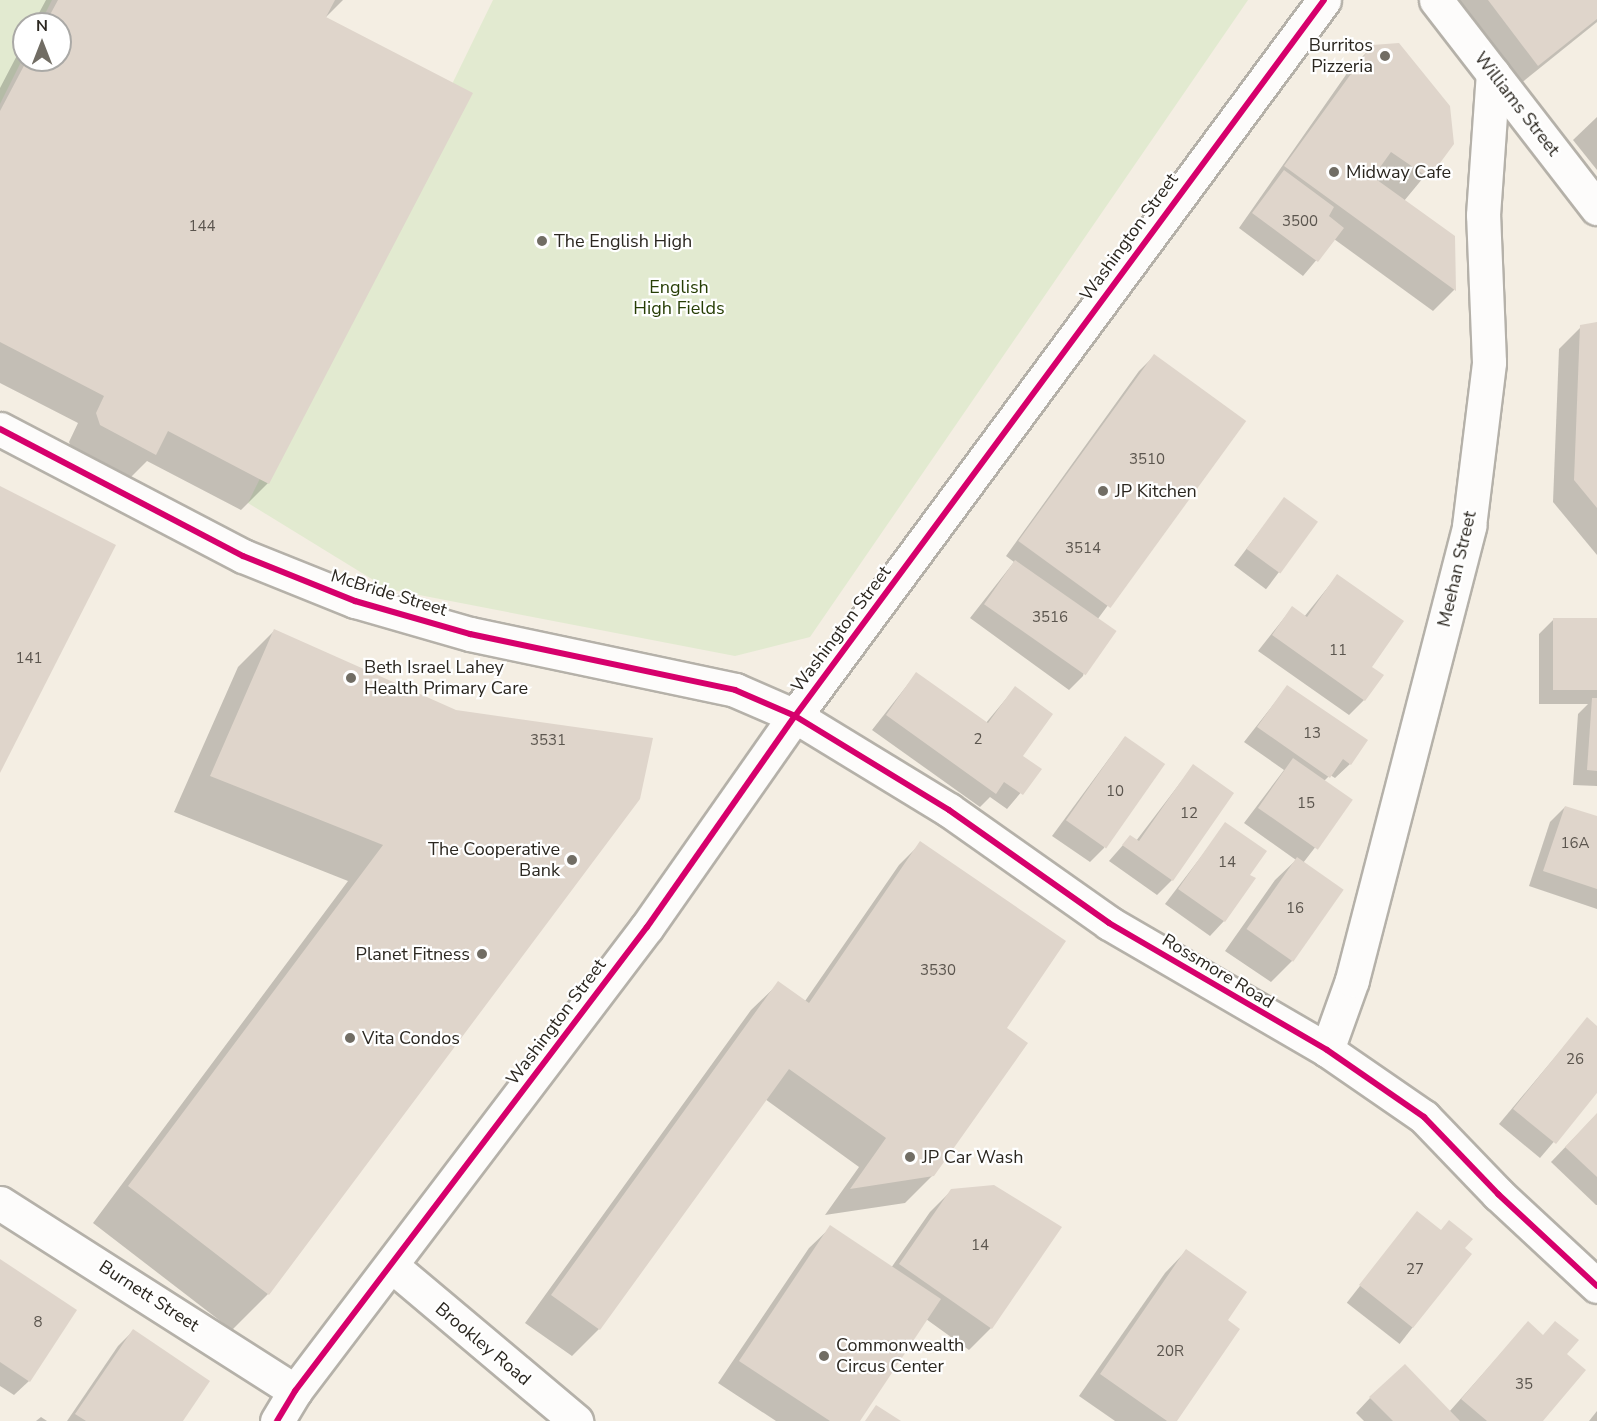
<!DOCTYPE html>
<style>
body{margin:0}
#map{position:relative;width:1597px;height:1421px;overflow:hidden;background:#f4eee3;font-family:"Nunito Sans",sans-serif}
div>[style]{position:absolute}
.green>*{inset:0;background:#e2ead0}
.shadow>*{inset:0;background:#0003;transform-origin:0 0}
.building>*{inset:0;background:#dfd5cb;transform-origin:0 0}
.roads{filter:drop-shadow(2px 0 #b5b1a9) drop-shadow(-2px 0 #b5b1a9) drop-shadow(0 2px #b5b1a9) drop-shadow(0 -2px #b5b1a9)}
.minor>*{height:33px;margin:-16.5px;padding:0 16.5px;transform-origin:16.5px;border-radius:16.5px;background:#fdfcfb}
.tertiary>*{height:33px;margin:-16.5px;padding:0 16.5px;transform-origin:16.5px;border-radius:16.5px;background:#fdfcfb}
.primary>*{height:33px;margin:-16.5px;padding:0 16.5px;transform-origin:16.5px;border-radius:16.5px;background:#fdfcfb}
.cycleway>*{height:6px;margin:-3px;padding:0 3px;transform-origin:3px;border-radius:3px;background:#d6006c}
.dots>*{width:16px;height:16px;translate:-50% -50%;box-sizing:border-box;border:3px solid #fff;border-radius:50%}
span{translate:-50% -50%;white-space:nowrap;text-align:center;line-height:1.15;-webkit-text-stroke:4.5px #fff;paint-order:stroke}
.number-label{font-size:15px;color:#5b554e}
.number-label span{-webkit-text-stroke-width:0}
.poi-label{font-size:18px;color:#2b2720}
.right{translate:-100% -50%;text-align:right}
.left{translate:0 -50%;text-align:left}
.street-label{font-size:18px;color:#2b2720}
.park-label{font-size:18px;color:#273e05}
.north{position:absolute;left:12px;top:12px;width:60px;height:60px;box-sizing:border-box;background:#fff;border:2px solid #aaa9a6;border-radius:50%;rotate:0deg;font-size:16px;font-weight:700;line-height:24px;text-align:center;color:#2b2720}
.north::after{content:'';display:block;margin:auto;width:21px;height:27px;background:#716d64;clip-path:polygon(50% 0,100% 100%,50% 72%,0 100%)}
</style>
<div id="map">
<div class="green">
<div style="clip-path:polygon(0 0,52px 0,40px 24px,24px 24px,24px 56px,0 104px)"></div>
<div style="clip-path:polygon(493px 0,1248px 0,810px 637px,735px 656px,388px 589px,248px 503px)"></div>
</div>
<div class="shadow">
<div style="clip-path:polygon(46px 0,343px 0,325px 18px,268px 483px,241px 510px,147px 461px,127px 481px,73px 452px,69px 442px,78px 423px,0 383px,0 88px,24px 42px,24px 60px,60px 60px,60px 24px,33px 24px)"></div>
<div style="clip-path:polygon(1440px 0,1597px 0,1597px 22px,1510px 92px)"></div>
<div style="clip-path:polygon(1372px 47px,1452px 143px,1404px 201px,1454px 237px,1454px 290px,1433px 311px,1334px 239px,1303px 276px,1239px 228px,1350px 69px)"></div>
<div style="clip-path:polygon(1597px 117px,1597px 170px,1573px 140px)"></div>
<div style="clip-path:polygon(1597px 323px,1597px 555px,1553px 502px,1559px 349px,1581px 327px)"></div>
<div style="clip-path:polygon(1154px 356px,1244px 422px,1097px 620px,1083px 676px,1069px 690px,970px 618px,1014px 562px,1006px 556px,1139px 371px)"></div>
<div style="left:1284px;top:499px;width:40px;height:83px;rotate:37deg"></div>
<div style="clip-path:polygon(1337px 576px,1370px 667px,1364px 700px,1349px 715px,1258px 651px,1292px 608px,1304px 617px)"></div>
<div style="clip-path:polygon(1554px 619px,1597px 619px,1597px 786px,1573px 785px,1578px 714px,1588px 704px,1539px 704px,1539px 634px)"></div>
<div style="clip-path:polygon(274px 631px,639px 799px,268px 1294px,232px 1330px,93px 1223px,348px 881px,174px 812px,238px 667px)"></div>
<div style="clip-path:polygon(916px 674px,985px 724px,1015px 688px,1021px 756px,1040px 770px,1007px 809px,990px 797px,980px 807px,872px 730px)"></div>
<div style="clip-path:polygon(1287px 687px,1350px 764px,1335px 778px,1330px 775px,1324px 781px,1351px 801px,1303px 863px,1292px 961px,1271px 982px,1225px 951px,1275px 880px,1296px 860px,1244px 823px,1284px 770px,1244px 742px)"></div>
<div style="clip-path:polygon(1125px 737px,1104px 848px,1090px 862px,1052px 836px)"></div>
<div style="clip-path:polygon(1193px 766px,1172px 880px,1157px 895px,1109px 861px,1130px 837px,1136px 841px)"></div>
<div style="clip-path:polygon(1565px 807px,1597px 818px,1597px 909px,1529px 886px,1550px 822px)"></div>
<div style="clip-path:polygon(1226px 824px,1248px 876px,1224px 921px,1210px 936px,1165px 904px)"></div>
<div style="clip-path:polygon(921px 843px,1005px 1028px,933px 1175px,905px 1203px,825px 1215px,859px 1167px,765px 1099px,599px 1329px,572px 1356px,525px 1323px,751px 1010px,779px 983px,805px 1001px,899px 865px)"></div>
<div style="clip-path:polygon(1587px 1019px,1597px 1028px,1597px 1091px,1540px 1158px,1499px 1124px)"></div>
<div style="clip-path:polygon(1597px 1114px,1597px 1205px,1596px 1205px,1551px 1162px)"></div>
<div style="clip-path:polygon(952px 1190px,1060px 1228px,991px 1328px,969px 1350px,926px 1319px,858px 1421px,776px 1421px,718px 1383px,809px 1248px,831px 1227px,891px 1268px,930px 1212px)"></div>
<div style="left:1417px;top:1213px;width:67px;height:114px;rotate:38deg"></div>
<div style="clip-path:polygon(1186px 1251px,1226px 1321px,1176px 1421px,1115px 1421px,1079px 1396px,1165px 1273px)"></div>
<div style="clip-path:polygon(0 1261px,29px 1381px,14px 1395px,0 1386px)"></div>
<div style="clip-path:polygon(1528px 1323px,1541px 1421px,1364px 1421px,1356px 1413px,1370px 1398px,1449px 1412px)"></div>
<div style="clip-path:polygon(133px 1331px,182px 1421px,67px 1421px,118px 1346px)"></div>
<div style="clip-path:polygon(1597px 1411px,1597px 1421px,1589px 1421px)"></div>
<div style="clip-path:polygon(41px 1417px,47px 1421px,36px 1421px)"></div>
</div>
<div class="building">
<div style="clip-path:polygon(58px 0,335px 0,326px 17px,473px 93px,269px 484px,168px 431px,156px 455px,100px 425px,96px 413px,104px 396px,0 342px,0 111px,27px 60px,60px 60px,60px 24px,45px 24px)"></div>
<div style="clip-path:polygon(1488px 0,1597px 0,1597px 19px,1538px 66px)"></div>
<div style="clip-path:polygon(1399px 43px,1450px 106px,1454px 144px,1429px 178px,1391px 152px,1373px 177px,1455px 236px,1456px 291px,1284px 166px,1372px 45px)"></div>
<div style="clip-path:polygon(1284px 170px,1334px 207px,1329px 216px,1344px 228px,1318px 262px,1252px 213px)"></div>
<div style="clip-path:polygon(1597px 322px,1597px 508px,1574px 480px,1580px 325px)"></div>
<div style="left:1154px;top:354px;width:114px;height:231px;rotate:36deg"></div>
<div style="clip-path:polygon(0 486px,116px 545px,0 773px)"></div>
<div style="left:1284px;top:497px;width:42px;height:64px;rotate:36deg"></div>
<div style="left:1015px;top:560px;width:124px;height:54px;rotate:35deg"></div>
<div style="clip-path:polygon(1337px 574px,1404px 621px,1372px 667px,1384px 675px,1365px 701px,1272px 635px,1292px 606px,1307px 617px)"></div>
<div style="left:1553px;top:618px;width:44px;height:72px"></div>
<div style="clip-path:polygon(274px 629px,456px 710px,653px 738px,640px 799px,269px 1295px,128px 1186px,383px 845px,210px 776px)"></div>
<div style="clip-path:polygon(916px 672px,988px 723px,1015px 686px,1053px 714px,1023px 756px,1042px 769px,1023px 795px,1004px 782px,996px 794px,886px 715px)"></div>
<div style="clip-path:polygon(1287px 685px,1368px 740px,1351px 765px,1343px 759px,1330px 778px,1257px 727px)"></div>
<div style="clip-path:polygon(1592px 698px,1597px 698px,1597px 771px,1587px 770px)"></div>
<div style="left:1125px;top:736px;width:49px;height:103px;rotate:35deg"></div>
<div style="left:1293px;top:758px;width:73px;height:61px;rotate:35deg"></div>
<div style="clip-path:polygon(1193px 764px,1234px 793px,1173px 881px,1122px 845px,1130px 835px,1139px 841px)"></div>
<div style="clip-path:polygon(1565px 806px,1597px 816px,1597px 889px,1543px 871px)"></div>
<div style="clip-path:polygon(1225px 822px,1267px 851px,1250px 875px,1256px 878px,1225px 922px,1178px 889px)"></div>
<div style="clip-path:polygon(920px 841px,1066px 941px,1007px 1028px,1028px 1043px,934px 1176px,850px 1189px,886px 1138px,789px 1069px,600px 1330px,551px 1295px,778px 981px,809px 1003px)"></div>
<div style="left:1297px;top:857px;width:57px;height:88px;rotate:35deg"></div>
<div style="clip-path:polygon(1587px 1017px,1597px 1026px,1597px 1093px,1556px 1144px,1513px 1109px)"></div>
<div style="clip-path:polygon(1597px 1113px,1597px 1177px,1565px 1147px)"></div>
<div style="clip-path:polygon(994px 1185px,1062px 1227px,992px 1329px,899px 1264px,951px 1189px)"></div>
<div style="clip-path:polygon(1417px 1211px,1441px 1230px,1449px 1220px,1473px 1239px,1465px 1248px,1472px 1254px,1413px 1328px,1359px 1285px)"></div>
<div style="clip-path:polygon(830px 1225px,941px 1299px,860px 1421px,830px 1421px,739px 1361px)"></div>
<div style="clip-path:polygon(1186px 1249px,1247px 1292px,1228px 1320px,1240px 1329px,1177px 1421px,1167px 1421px,1100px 1374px)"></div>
<div style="clip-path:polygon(0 1259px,77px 1310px,30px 1382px,0 1362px)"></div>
<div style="clip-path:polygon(1528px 1321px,1543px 1335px,1555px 1321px,1579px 1340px,1567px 1354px,1586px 1370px,1543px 1421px,1487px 1421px,1461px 1399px)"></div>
<div style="clip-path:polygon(133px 1329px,210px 1381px,183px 1421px,86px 1421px,75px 1414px)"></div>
<div style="clip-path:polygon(1405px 1364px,1460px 1421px,1393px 1421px,1369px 1397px)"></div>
<div style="clip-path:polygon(876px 1405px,901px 1421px,865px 1421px)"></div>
</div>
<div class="roads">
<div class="minor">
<div style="left:1436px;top:0;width:263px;rotate:52.3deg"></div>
<div style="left:795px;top:716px;width:180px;rotate:31.4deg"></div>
<div style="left:949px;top:810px;width:196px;rotate:35.2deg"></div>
<div style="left:1109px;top:923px;width:252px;rotate:30.2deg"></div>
<div style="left:1327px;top:1050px;width:118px;rotate:34.6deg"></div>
<div style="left:1424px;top:1117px;width:107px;rotate:46.1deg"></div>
<div style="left:1498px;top:1194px;width:135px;rotate:42.9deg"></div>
<div style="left:1327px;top:1050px;width:74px;rotate:-70.3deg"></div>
<div style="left:1352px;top:980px;width:469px;rotate:-75.5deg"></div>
<div style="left:1469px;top:526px;width:165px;rotate:-83deg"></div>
<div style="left:1489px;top:362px;width:147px;rotate:-92.3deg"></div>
<div style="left:1483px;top:215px;width:142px;rotate:-86deg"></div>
<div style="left:0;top:1203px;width:350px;rotate:32.5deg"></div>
<div style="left:392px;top:1266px;width:241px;rotate:40.1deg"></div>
</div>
<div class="tertiary">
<div style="left:0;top:429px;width:274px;rotate:27.6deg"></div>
<div style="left:243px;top:556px;width:121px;rotate:21.9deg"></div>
<div style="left:355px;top:601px;width:120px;rotate:16deg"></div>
<div style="left:470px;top:634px;width:271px;rotate:11.9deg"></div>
<div style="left:735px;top:690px;width:65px;rotate:23.4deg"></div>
</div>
<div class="primary">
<div style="left:277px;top:1421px;width:35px;rotate:-59deg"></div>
<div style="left:295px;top:1391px;width:582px;rotate:-52.82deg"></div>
<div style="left:647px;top:927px;width:258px;rotate:-55deg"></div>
<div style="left:795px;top:716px;width:890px;rotate:-53.54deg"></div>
</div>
</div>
<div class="cycleway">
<div style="left:0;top:429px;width:274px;rotate:27.6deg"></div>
<div style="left:243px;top:556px;width:121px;rotate:21.9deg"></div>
<div style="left:355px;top:601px;width:120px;rotate:16deg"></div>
<div style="left:470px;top:634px;width:271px;rotate:11.9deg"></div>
<div style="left:735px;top:690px;width:65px;rotate:23.4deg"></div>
<div style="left:795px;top:716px;width:180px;rotate:31.4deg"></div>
<div style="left:949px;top:810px;width:196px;rotate:35.2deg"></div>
<div style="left:1109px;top:923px;width:252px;rotate:30.2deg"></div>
<div style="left:1327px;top:1050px;width:118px;rotate:34.6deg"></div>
<div style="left:1424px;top:1117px;width:107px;rotate:46.1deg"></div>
<div style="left:1498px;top:1194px;width:135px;rotate:42.9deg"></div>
<div style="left:277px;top:1421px;width:35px;rotate:-59deg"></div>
<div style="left:295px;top:1391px;width:582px;rotate:-52.82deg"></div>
<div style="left:647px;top:927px;width:258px;rotate:-55deg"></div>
<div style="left:795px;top:716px;width:890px;rotate:-53.54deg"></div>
</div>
<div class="dots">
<div style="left:1385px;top:56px;background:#716d64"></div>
<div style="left:1334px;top:172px;background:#716d64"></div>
<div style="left:542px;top:241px;background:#716d64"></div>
<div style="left:1103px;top:491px;background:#716d64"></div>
<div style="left:351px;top:678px;background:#716d64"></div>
<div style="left:572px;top:860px;background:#716d64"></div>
<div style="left:482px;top:954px;background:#716d64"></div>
<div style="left:350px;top:1038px;background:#716d64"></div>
<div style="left:910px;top:1157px;background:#716d64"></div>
<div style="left:824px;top:1356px;background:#716d64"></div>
</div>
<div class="number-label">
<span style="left:1300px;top:222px">3500</span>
<span style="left:202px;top:227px">144</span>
<span style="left:1147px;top:460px">3510</span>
<span style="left:1083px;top:549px">3514</span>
<span style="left:1050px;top:618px">3516</span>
<span style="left:1338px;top:651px">11</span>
<span style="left:29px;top:659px">141</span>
<span style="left:1312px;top:734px">13</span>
<span style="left:978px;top:740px">2</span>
<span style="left:548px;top:741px">3531</span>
<span style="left:1115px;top:792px">10</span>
<span style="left:1306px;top:804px">15</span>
<span style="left:1189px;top:814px">12</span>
<span style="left:1575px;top:844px">16A</span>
<span style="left:1227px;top:863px">14</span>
<span style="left:1295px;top:909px">16</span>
<span style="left:938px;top:971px">3530</span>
<span style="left:1575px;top:1060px">26</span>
<span style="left:980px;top:1246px">14</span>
<span style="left:1415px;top:1270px">27</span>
<span style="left:38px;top:1323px">8</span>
<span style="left:1170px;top:1352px">20R</span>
<span style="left:1524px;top:1385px">35</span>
</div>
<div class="poi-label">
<span class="right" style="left:1373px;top:56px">Burritos<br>Pizzeria</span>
<span class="left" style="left:1346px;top:172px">Midway Cafe</span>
<span class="left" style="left:554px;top:241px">The English High</span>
<span class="left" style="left:1115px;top:491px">JP Kitchen</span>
<span class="left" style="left:364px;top:678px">Beth Israel Lahey<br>Health Primary Care</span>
<span class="right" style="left:560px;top:860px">The Cooperative<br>Bank</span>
<span class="right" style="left:470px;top:954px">Planet Fitness</span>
<span class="left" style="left:362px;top:1038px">Vita Condos</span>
<span class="left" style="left:922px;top:1157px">JP Car Wash</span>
<span class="left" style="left:836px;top:1356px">Commonwealth<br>Circus Center</span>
</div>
<div class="street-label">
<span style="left:1517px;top:104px;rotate:52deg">Williams Street</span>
<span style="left:1129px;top:237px;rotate:-54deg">Washington Street</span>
<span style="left:1457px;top:569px;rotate:-77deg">Meehan Street</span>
<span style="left:389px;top:593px;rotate:17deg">McBride Street</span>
<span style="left:841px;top:629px;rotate:-53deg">Washington Street</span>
<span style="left:1218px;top:971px;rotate:31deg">Rossmore Road</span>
<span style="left:556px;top:1022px;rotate:-53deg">Washington Street</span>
<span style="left:149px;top:1296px;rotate:33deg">Burnett Street</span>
<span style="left:483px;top:1344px;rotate:40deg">Brookley Road</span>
</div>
<div class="park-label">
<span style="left:679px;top:298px">English<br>High Fields</span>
</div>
<div class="north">N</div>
</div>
